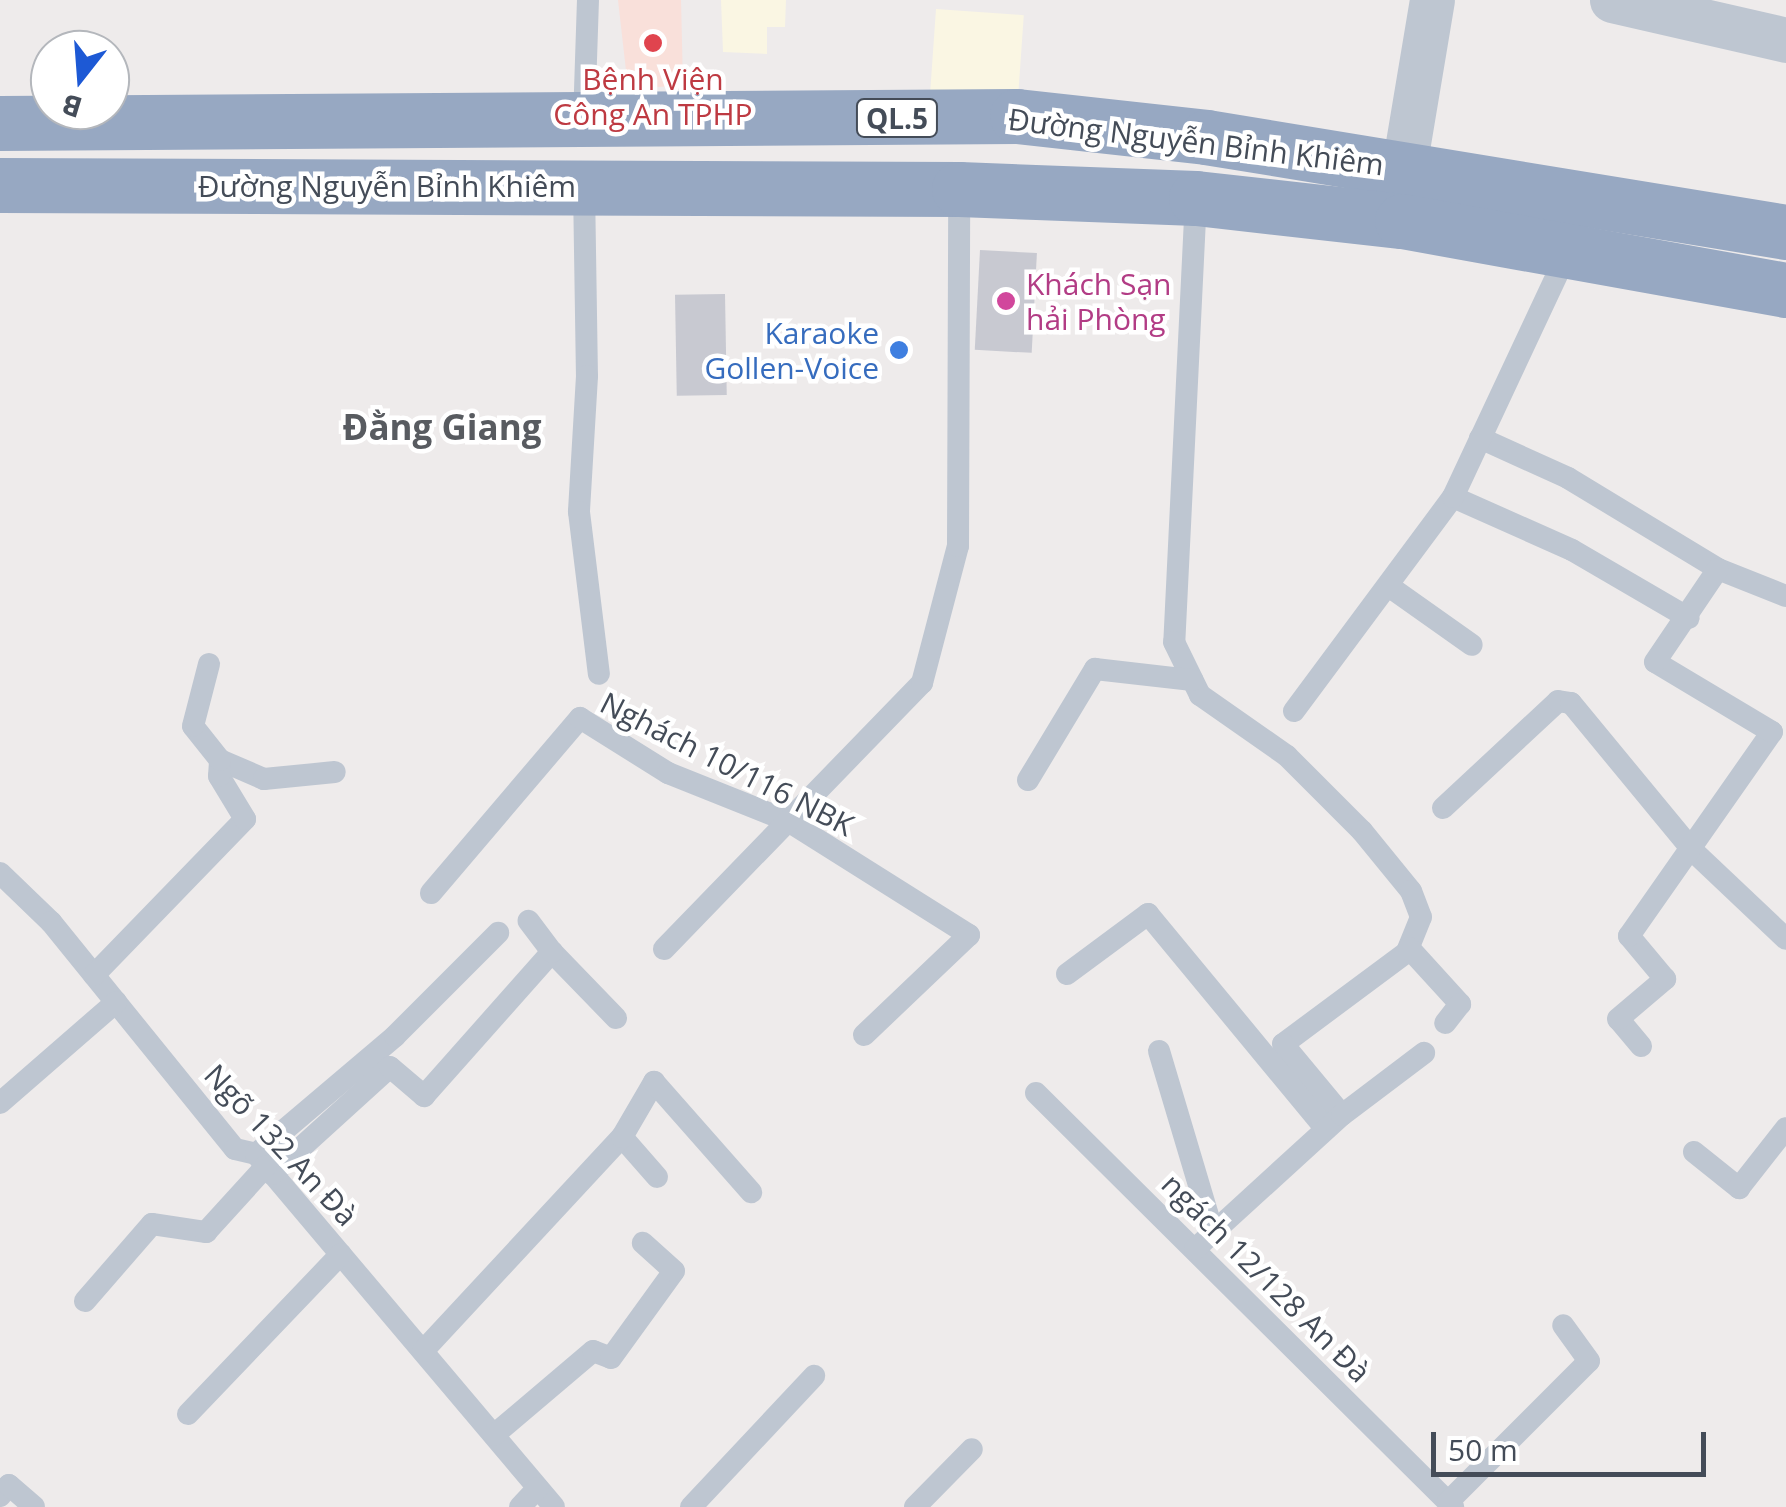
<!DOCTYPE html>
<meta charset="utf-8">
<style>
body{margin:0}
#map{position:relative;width:1786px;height:1507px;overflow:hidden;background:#eeebeb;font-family:"Open Sans",sans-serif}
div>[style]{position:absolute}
.commercial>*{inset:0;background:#faf6e3;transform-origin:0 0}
.medical>*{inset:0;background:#f9e0da}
.building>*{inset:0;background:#c8c9d1;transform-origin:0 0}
.service>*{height:22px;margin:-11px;padding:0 11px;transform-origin:11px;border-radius:11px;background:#bec6d1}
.minor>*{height:45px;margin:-22.5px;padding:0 22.5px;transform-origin:22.5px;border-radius:22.5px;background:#bec6d1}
.trunk>*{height:55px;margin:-27.5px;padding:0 27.5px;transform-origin:27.5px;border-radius:27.5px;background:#97a8c2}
.dots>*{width:28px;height:28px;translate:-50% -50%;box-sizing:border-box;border:5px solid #fff;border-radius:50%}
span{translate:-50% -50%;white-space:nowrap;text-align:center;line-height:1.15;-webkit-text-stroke:9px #fff;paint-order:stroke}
.shield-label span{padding:2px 8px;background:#fff;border:2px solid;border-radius:8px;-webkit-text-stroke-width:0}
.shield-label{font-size:28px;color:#444c58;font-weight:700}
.health-label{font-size:30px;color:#be3a42}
.street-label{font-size:30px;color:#444c58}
.hotel-label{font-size:30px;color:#b23c85}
.left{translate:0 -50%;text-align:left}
.shop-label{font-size:30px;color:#366cbe}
.right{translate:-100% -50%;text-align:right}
.quarter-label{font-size:35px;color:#585b60;font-weight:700}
.north{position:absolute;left:30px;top:30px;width:100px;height:100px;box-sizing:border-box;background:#fff;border:2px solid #b4b7bc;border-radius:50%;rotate:197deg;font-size:28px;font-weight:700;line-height:40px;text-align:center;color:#444c58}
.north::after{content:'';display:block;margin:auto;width:35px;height:45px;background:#1d59d5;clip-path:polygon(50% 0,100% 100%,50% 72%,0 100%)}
.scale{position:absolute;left:1431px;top:1432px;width:275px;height:45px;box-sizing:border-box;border:5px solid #444c58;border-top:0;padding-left:12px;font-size:30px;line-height:35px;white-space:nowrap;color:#444c58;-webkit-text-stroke:8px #fff;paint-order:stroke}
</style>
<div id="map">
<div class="commercial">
<div style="clip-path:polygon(721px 0,786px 0,785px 27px,767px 27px,767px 54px,723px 52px)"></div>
<div style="left:936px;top:9px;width:88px;height:84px;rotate:4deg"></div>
</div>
<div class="medical">
<div style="clip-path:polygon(618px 0,681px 0,683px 86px,628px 88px)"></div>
</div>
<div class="building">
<div style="left:980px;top:250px;width:57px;height:100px;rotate:3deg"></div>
<div style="left:725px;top:294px;width:101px;height:50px;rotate:89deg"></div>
</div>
<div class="service">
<div style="left:584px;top:120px;width:120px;rotate:-88.1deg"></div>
<div style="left:584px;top:187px;width:189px;rotate:89.1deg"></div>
<div style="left:587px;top:376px;width:136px;rotate:93.4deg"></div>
<div style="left:579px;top:512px;width:163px;rotate:83deg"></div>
<div style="left:1196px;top:198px;width:445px;rotate:92.8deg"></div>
<div style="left:1174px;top:642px;width:59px;rotate:63.9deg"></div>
<div style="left:1200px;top:695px;width:106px;rotate:35deg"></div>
<div style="left:1287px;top:756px;width:106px;rotate:45deg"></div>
<div style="left:1362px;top:831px;width:77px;rotate:50.8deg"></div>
<div style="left:1411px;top:891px;width:28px;rotate:69deg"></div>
<div style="left:1421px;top:917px;width:38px;rotate:112deg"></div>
<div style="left:1407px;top:952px;width:154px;rotate:143.4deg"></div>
<div style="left:1283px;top:1044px;width:92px;rotate:50.3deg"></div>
<div style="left:1480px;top:438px;width:97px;rotate:24.4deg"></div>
<div style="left:1568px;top:478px;width:175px;rotate:31.2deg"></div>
<div style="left:1718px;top:569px;width:73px;rotate:21.7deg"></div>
<div style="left:1453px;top:497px;width:130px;rotate:24deg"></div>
<div style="left:1572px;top:550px;width:135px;rotate:30.2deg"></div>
<div style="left:1390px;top:587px;width:100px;rotate:35.3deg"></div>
<div style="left:1294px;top:711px;width:267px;rotate:-53.4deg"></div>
<div style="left:1453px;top:497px;width:271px;rotate:-64.9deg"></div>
<div style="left:220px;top:760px;width:48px;rotate:23.4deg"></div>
<div style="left:264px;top:779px;width:71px;rotate:-5.6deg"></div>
<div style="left:1028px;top:780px;width:130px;rotate:-58.9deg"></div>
<div style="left:1095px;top:669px;width:98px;rotate:6.5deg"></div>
<div style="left:1443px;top:808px;width:157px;rotate:-42.9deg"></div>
<div style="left:1558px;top:701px;width:13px;rotate:9deg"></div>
<div style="left:1571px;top:703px;width:190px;rotate:50.5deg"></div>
<div style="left:1692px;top:850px;width:129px;rotate:43.4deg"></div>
<div style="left:0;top:873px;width:71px;rotate:43.9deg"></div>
<div style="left:51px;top:922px;width:292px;rotate:51deg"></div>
<div style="left:235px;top:1149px;width:22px;rotate:13deg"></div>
<div style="left:256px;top:1154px;width:16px;rotate:50deg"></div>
<div style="left:266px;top:1166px;width:446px;rotate:49.8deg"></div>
<div style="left:431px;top:893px;width:230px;rotate:-49.6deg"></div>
<div style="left:580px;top:718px;width:104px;rotate:32deg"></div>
<div style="left:668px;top:773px;width:129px;rotate:21.8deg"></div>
<div style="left:788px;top:821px;width:214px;rotate:32.2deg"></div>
<div style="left:969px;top:935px;width:145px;rotate:136.4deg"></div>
<div style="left:1409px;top:948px;width:76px;rotate:47.7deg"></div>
<div style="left:1460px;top:1004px;width:24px;rotate:128deg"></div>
<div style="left:664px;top:949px;width:371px;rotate:-45.9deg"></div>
<div style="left:922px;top:683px;width:142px;rotate:-75.3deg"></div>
<div style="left:958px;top:546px;width:357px;rotate:-89.8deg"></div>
<div style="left:552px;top:952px;width:92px;rotate:45.9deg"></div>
<div style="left:1067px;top:974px;width:101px;rotate:-36.5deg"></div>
<div style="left:1148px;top:914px;width:279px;rotate:50.4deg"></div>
<div style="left:94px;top:975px;width:217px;rotate:-45.9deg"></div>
<div style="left:245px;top:819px;width:50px;rotate:-121.2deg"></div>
<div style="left:219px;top:776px;width:16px;rotate:-86deg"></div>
<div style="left:220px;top:760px;width:43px;rotate:-128.5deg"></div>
<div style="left:193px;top:726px;width:64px;rotate:-75.5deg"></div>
<div style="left:1641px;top:1046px;width:35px;rotate:-130deg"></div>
<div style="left:1618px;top:1019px;width:62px;rotate:-40.4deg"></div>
<div style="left:1665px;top:979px;width:56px;rotate:-129.9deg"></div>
<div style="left:1629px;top:936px;width:249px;rotate:-55deg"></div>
<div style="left:1772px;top:732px;width:136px;rotate:-149.1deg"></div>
<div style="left:1655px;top:662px;width:112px;rotate:-55.9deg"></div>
<div style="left:1159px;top:1051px;width:189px;rotate:73.4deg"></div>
<div style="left:1036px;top:1093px;width:588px;rotate:44.79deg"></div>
<div style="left:0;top:1103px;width:154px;rotate:-41deg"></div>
<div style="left:622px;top:1137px;width:53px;rotate:48.8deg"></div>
<div style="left:1694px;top:1152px;width:58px;rotate:38.7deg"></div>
<div style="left:1739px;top:1188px;width:76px;rotate:-51.9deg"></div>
<div style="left:256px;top:1154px;width:182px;rotate:-40.3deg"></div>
<div style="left:395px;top:1036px;width:146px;rotate:-45deg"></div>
<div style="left:272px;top:1174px;width:159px;rotate:-42.2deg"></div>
<div style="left:390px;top:1067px;width:45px;rotate:40.5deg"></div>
<div style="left:424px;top:1096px;width:193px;rotate:-48.4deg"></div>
<div style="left:552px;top:952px;width:39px;rotate:-127deg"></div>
<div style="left:1195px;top:1249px;width:199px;rotate:-42.4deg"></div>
<div style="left:1342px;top:1115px;width:103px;rotate:-37.1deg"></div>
<div style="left:85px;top:1301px;width:102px;rotate:-49deg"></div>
<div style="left:152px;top:1224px;width:55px;rotate:8.4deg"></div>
<div style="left:206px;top:1232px;width:89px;rotate:-47.7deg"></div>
<div style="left:423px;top:1351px;width:292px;rotate:-47.1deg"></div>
<div style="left:622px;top:1137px;width:64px;rotate:-59.8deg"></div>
<div style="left:654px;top:1082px;width:147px;rotate:48.6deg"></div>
<div style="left:188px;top:1414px;width:221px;rotate:-46.3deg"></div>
<div style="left:494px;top:1435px;width:130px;rotate:-40.3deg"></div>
<div style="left:593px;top:1351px;width:19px;rotate:21deg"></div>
<div style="left:611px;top:1358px;width:107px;rotate:-54.1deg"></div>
<div style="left:674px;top:1271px;width:42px;rotate:-137.9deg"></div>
<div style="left:0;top:1496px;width:14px;rotate:-51deg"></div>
<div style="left:9px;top:1485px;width:33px;rotate:41deg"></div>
<div style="left:1448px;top:1502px;width:199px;rotate:-45deg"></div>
<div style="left:1589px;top:1361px;width:44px;rotate:-125.8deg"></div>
<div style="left:520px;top:1507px;width:26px;rotate:-47deg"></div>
<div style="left:691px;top:1507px;width:180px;rotate:-46.8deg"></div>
<div style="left:915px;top:1507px;width:81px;rotate:-45.5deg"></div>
</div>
<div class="minor">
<div style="left:1612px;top:0;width:179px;rotate:12.9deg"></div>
<div style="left:1404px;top:167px;width:169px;rotate:-80.5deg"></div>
</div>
<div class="trunk">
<div style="left:0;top:123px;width:1017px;rotate:-0.39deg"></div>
<div style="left:1017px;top:116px;width:190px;rotate:6.3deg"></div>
<div style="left:1206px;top:137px;width:588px;rotate:9.3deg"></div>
<div style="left:0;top:185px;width:959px;rotate:0.24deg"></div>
<div style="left:959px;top:189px;width:237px;rotate:2.2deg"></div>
<div style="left:1196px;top:198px;width:207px;rotate:6.4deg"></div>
<div style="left:1402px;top:221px;width:390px;rotate:10.2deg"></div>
</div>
<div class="dots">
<div style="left:653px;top:43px;background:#e0444e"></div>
<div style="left:1006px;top:301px;background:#d1479c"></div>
<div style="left:899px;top:350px;background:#3f7fe0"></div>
</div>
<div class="shield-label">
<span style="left:897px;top:118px">QL.5</span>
</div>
<div class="health-label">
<span style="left:653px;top:96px">Bệnh Viện<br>Công An TPHP</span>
</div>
<div class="street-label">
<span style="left:1196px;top:142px;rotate:7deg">Đường Nguyễn Bỉnh Khiêm</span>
<span style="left:387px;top:186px">Đường Nguyễn Bỉnh Khiêm</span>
<span style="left:727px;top:764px;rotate:27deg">Nghách 10/116 NBK</span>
<span style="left:281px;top:1145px;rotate:47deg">Ngõ 132 An Đà</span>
<span style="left:1266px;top:1278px;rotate:45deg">ngách 12/128 An Đà</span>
</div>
<div class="hotel-label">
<span class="left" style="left:1026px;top:301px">Khách Sạn<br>hải Phòng</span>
</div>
<div class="shop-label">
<span class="right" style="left:879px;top:350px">Karaoke<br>Gollen-Voice</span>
</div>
<div class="quarter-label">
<span style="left:442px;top:427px">Đằng Giang</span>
</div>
<div class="north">B</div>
<div class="scale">50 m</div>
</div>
